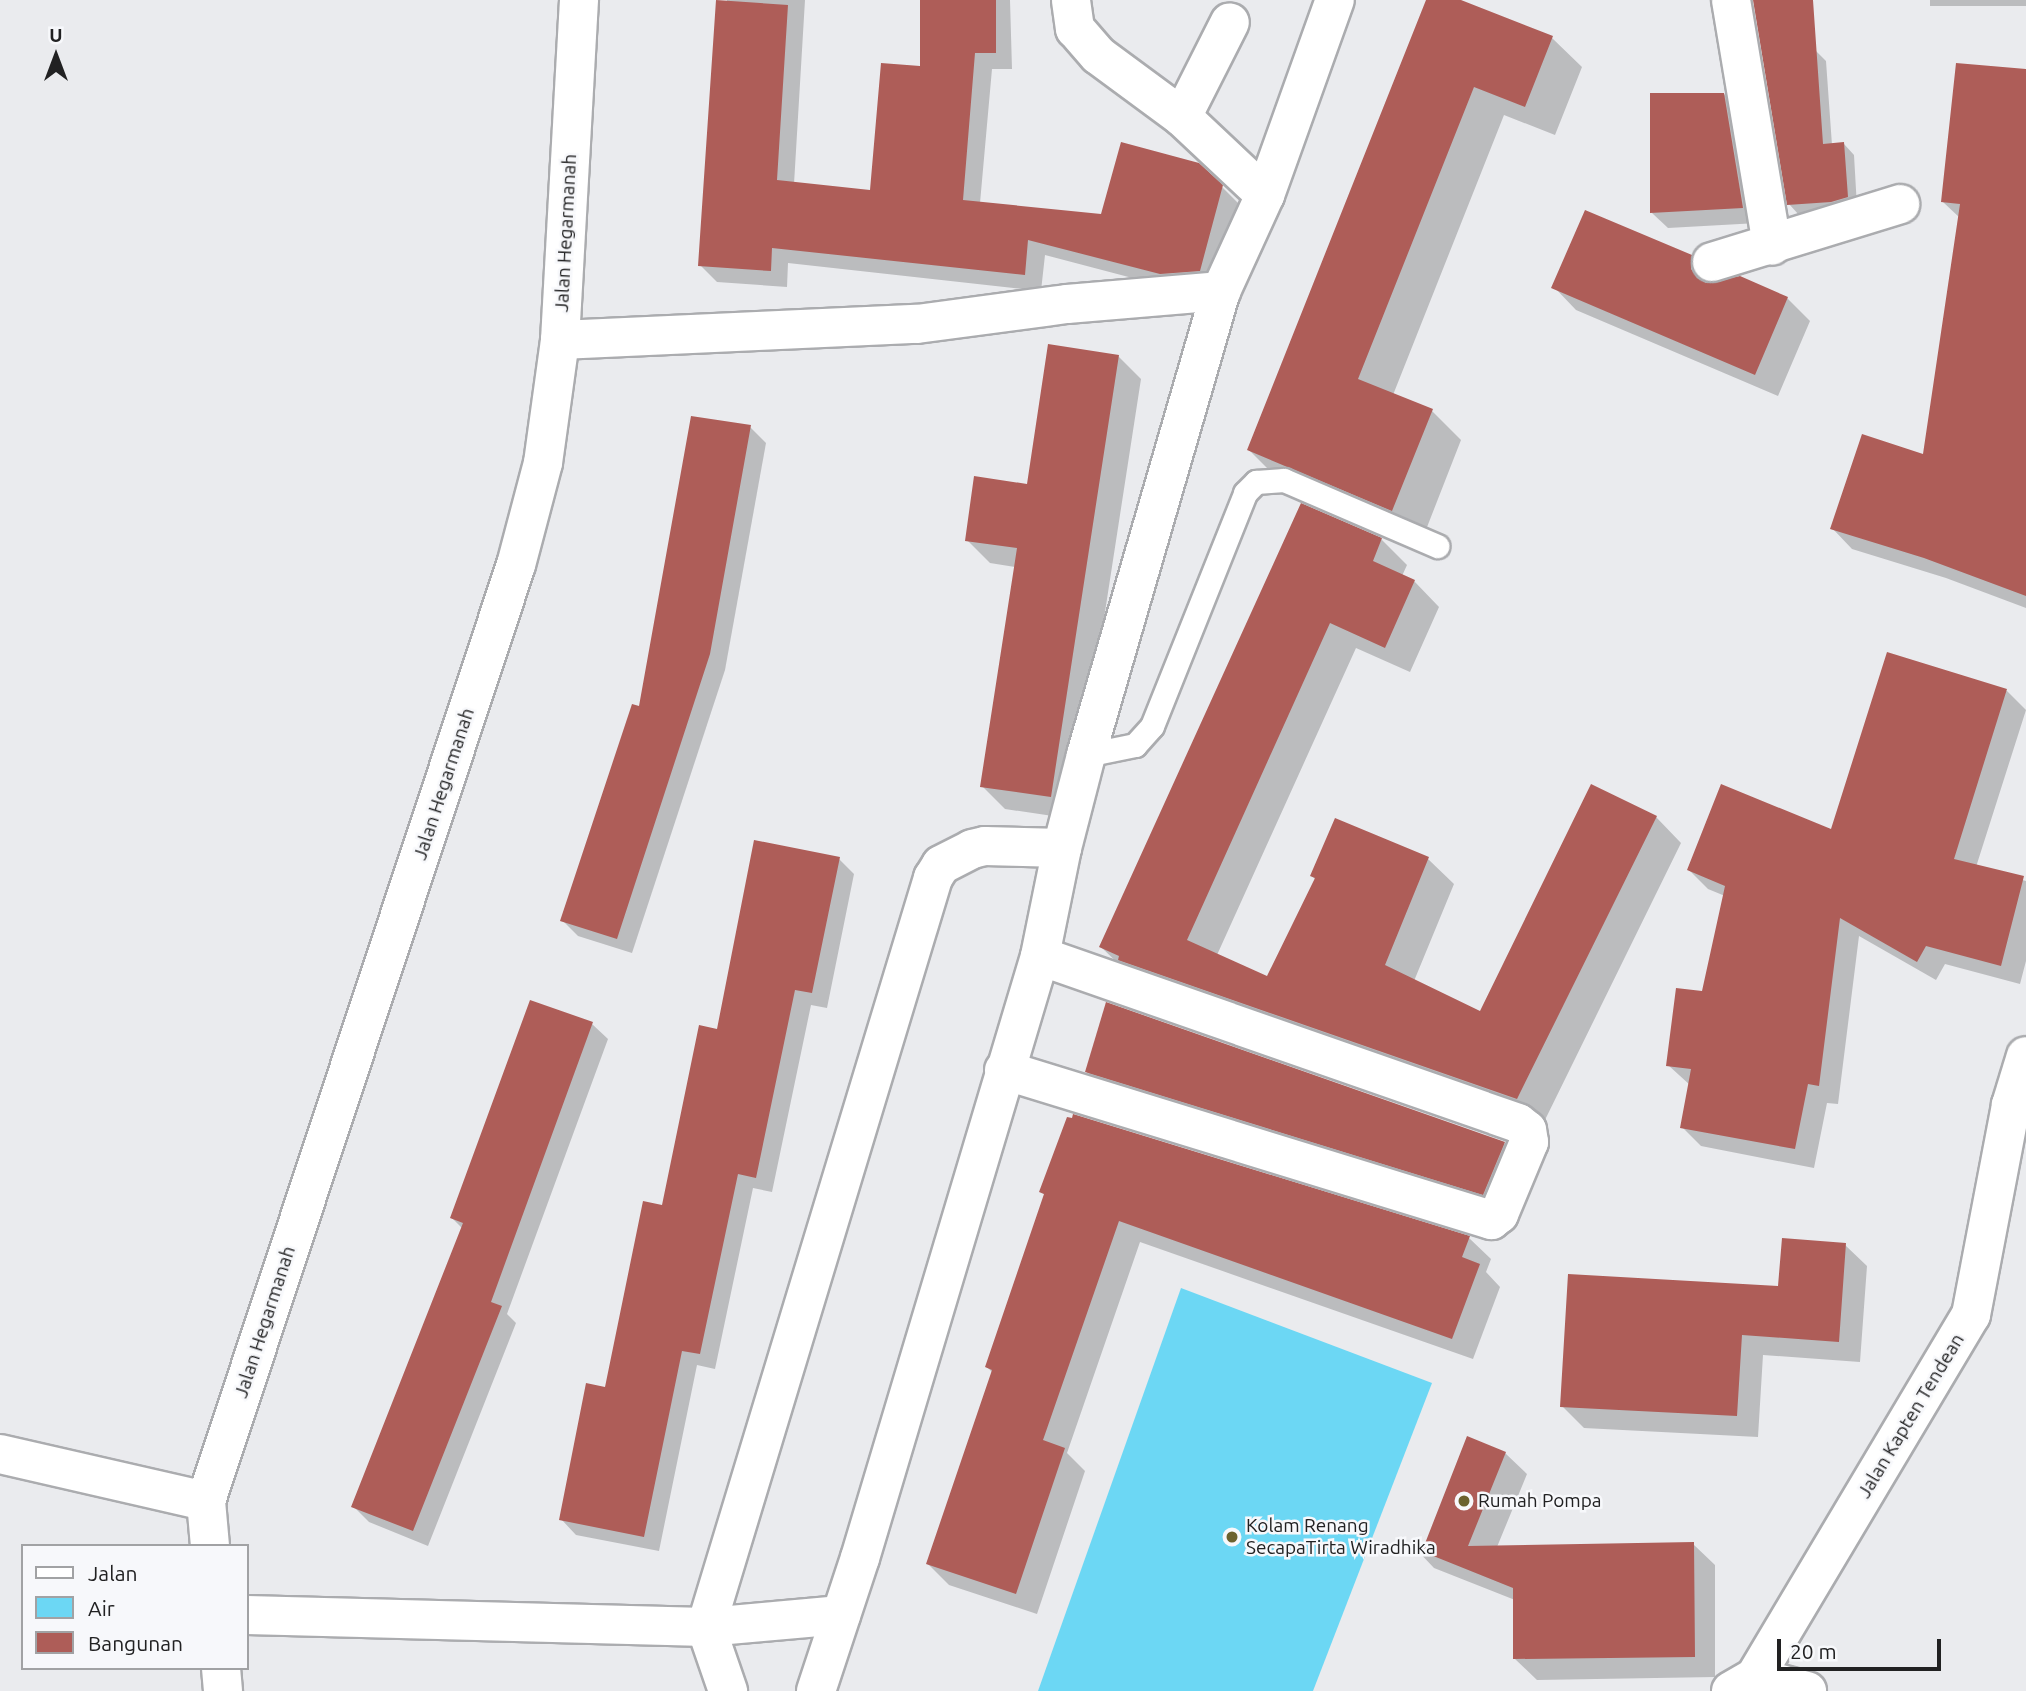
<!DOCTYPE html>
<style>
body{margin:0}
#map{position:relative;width:2026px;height:1691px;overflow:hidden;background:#eaebee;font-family:Ubuntu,sans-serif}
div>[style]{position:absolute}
.water>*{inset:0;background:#6cd7f4}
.shadow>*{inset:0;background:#0003;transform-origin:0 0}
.building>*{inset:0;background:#ae5d58}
.roads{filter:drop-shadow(2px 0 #abacaf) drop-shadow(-2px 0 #abacaf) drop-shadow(0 2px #abacaf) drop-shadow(0 -2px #abacaf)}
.lane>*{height:23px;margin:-11.5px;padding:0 11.5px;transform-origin:11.5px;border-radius:11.5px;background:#fff}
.street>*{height:38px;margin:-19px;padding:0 19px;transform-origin:19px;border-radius:19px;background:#fff}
.secondary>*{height:38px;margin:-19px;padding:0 19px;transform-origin:19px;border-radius:19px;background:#fff}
.dots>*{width:19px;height:19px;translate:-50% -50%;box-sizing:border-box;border:4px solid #f7f8fb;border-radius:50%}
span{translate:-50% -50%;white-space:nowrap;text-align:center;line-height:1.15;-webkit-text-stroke:5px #f7f8fb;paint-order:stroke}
.street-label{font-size:19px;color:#212122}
.poi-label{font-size:19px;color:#212122}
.left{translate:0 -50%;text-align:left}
.legend{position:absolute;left:21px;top:1544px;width:228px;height:126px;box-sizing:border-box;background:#f7f8fb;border:2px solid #a1a2a4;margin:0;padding:9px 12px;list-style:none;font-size:21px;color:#212122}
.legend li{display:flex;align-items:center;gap:14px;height:35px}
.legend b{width:35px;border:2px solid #a1a2a4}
.north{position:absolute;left:21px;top:21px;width:70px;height:70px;-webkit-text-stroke:5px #f7f8fb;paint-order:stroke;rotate:0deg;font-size:19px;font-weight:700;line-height:28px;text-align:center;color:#212122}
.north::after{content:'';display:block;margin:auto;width:24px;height:32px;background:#212122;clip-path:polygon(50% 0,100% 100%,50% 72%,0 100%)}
.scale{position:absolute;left:1777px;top:1639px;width:164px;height:32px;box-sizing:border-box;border:4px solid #212122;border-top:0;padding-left:9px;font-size:21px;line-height:24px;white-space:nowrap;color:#212122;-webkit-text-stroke:5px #f7f8fb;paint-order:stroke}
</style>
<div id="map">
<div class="water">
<div style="clip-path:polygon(1181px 1288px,1432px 1383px,1313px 1691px,1038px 1691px)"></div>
</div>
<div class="shadow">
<div style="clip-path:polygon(727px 0,805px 0,794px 184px,872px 192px,921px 68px,921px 0,1010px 0,1012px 69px,992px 69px,980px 203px,1103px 216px,1222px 187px,1239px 204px,1217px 287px,1178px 290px,1045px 255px,1041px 291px,788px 263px,787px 287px,717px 282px,700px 265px)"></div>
<div style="clip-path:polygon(1428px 0,1456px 0,1552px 38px,1582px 67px,1555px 135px,1504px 115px,1393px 395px,1432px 411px,1461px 440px,1422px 540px,1278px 479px,1249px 450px)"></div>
<div style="left:1930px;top:0;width:96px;height:6px"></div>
<div style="clip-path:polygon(1816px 51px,1826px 61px,1832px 145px,1844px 144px,1854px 155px,1857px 207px,1842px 212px,1799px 215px,1789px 204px)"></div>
<div style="clip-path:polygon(2026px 71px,2026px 608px,1946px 578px,1852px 549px,1832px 528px,1925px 456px,1960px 218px,1943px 202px)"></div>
<div style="clip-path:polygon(1724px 94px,1739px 110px,1758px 223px,1668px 228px,1652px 213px)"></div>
<div style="clip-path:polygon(1691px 257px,1714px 283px,1787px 298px,1810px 321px,1778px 396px,1576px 310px,1554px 287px)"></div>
<div style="clip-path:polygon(1118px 356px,1141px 379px,1073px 819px,1005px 809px,982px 786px,1015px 567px,990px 563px,967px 540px,1029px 486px)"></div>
<div style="clip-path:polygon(750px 427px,766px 443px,725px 670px,632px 953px,578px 936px,562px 920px)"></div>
<div style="clip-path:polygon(1381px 539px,1407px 565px,1402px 576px,1414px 581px,1439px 607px,1410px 672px,1356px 648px,1217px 955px,1268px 978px,1316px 880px,1312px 876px,1428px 859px,1454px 884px,1414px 981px,1481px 1013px,1656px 817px,1681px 843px,1543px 1124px,1127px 972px,1101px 947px)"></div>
<div style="clip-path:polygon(1888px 654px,2007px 691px,2026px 710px,1976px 867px,2026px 881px,2026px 961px,2020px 984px,1945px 964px,1936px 980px,1859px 936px,1838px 1104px,1827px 1103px,1814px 1168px,1701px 1146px,1682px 1127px,1690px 1085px,1668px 1065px,1704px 993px,1725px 896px,1708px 889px,1689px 870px,1832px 831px)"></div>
<div style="clip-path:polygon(839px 859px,854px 874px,827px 1008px,811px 1005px,772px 1192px,753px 1188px,715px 1369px,697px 1365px,659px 1551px,576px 1535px,561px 1519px,607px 1390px,719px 1031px)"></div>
<div style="clip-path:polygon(592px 1024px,608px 1039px,507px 1314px,516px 1323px,428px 1546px,369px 1522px,353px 1506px,463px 1229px,452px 1218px)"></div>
<div style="clip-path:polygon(1087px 1072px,1504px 1143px,1527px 1166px,1506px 1217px,1110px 1095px)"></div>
<div style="clip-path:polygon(1041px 1192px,1469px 1238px,1491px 1259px,1486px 1272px,1500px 1287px,1473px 1359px,1140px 1242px,1067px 1453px,1085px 1471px,1037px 1614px,949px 1585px,928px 1564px,993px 1373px,987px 1367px,1045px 1195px)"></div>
<div style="clip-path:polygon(1845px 1245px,1867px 1266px,1860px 1362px,1763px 1355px,1758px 1437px,1584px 1428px,1562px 1406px,1780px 1287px)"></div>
<div style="clip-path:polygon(1505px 1453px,1527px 1474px,1497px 1547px,1693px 1544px,1715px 1565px,1715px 1677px,1537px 1680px,1515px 1659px,1515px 1600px,1434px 1568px,1415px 1548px,1425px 1548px)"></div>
</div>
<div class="building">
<div style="clip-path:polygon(716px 0,788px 5px,777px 180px,870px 190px,881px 63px,920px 66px,920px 0,996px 0,996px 53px,975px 53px,963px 200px,1101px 214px,1121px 142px,1199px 163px,1223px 185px,1200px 271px,1160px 274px,1028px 240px,1025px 275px,772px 248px,771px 271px,698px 266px)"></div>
<div style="clip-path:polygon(1426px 0,1461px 0,1553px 36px,1525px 107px,1474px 87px,1358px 379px,1433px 409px,1392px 511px,1247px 450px)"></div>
<div style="clip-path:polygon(1753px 0,1813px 0,1823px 144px,1844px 142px,1848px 197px,1831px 202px,1787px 205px)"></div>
<div style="clip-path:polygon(1956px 63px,2026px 69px,2026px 596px,1924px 558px,1830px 529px,1862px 434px,1923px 454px,1960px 204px,1941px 202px)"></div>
<div style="clip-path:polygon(1650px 93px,1724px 93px,1743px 208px,1650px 213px)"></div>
<div style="clip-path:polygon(1585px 210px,1692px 255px,1691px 269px,1697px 278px,1706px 283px,1740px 276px,1788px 297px,1755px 375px,1551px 288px)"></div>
<div style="clip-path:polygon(1048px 344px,1119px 355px,1051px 797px,980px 787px,1017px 548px,965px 541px,974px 476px,1027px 484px)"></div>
<div style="clip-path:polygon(691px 416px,751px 425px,710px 654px,617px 939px,560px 921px,632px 704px,639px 706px)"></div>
<div style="clip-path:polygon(1301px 503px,1382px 538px,1373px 561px,1415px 580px,1385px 648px,1330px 623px,1187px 940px,1267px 976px,1315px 878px,1310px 876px,1335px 818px,1429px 857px,1385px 965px,1480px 1011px,1591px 784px,1657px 816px,1517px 1099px,1118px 960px,1119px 956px,1099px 947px)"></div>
<div style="clip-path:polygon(1887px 652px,2007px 689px,1954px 859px,2024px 876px,2001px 966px,1926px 946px,1917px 962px,1840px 918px,1819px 1086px,1808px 1084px,1795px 1149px,1680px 1128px,1691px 1069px,1666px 1066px,1676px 988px,1702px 991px,1725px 886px,1687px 870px,1721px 784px,1831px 829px)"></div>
<div style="clip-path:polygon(754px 840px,840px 857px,812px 993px,795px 990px,756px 1178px,738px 1174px,700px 1354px,682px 1351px,644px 1537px,559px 1520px,586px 1383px,605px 1387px,643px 1201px,662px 1205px,699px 1025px,717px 1029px)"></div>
<div style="clip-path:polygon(530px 1000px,593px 1022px,491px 1302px,502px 1306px,413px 1531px,351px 1507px,463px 1223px,450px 1218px)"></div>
<div style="clip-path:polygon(1106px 1002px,1505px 1142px,1483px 1195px,1085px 1072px)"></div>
<div style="clip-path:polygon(1073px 1114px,1470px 1236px,1462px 1257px,1480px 1264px,1452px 1339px,1119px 1221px,1043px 1440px,1065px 1448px,1016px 1594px,926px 1564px,992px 1370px,985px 1367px,1044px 1194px,1039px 1192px,1067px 1117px,1072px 1118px)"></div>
<div style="clip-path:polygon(1782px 1238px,1846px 1243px,1839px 1342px,1742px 1335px,1737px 1416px,1560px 1407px,1568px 1274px,1778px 1286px)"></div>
<div style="clip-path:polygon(1467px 1436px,1506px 1452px,1468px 1546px,1694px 1542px,1695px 1657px,1513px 1659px,1513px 1588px,1411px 1547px,1424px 1546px)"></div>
</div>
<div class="roads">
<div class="lane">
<div style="left:1086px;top:755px;width:50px;rotate:-11.5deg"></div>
<div style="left:1135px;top:745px;width:25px;rotate:-48deg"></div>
<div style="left:1152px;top:726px;width:251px;rotate:-68.2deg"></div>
<div style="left:1245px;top:493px;width:16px;rotate:-45deg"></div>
<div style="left:1256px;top:482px;width:28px;rotate:-4deg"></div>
<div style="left:1284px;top:480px;width:167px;rotate:23.3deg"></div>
</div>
<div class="street">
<div style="left:1731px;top:0;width:249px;rotate:80.5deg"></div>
<div style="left:1182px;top:117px;width:106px;rotate:-63.2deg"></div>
<div style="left:1265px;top:195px;width:207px;rotate:-70.3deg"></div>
<div style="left:1712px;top:262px;width:197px;rotate:-17.1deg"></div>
<div style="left:560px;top:340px;width:357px;rotate:-2.6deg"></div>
<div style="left:917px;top:324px;width:151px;rotate:-7.6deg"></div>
<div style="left:1067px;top:304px;width:155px;rotate:-4.8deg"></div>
<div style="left:1004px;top:1070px;width:510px;rotate:17.12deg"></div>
<div style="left:1491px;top:1220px;width:10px;rotate:-37deg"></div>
<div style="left:1499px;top:1214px;width:78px;rotate:-67.4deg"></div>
<div style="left:1529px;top:1142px;width:12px;rotate:-99deg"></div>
<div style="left:1527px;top:1130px;width:11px;rotate:-142deg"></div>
<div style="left:1518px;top:1123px;width:506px;rotate:-160.74deg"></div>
<div style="left:2011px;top:1105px;width:51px;rotate:-73deg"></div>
<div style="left:0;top:1454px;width:211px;rotate:12.9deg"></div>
<div style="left:210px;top:1546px;width:45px;rotate:-95.1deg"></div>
<div style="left:206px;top:1501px;width:986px;rotate:-71.68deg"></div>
<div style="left:516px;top:565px;width:106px;rotate:-75.2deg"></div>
<div style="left:543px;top:463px;width:124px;rotate:-82.1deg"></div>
<div style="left:560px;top:340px;width:341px;rotate:-86.8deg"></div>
<div style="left:247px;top:1615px;width:459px;rotate:1.5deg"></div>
<div style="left:706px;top:1627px;width:68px;rotate:71deg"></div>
<div style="left:841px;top:1615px;width:136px;rotate:174.9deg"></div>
<div style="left:706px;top:1627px;width:783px;rotate:-73.14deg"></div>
<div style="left:933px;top:878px;width:15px;rotate:-58deg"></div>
<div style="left:941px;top:865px;width:35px;rotate:-27deg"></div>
<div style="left:972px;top:849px;width:13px;rotate:-13deg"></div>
<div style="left:985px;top:846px;width:77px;rotate:1.5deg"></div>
<div style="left:221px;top:1668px;width:23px;rotate:85deg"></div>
<div style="left:1755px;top:1677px;width:54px;rotate:15.1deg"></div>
<div style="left:816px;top:1691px;width:140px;rotate:-71.7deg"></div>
<div style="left:860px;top:1558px;width:628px;rotate:-73.35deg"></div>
<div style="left:1040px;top:956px;width:110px;rotate:-78.5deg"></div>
<div style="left:1062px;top:848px;width:96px;rotate:-75.5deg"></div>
<div style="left:1086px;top:755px;width:483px;rotate:-73.8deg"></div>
<div style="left:1221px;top:291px;width:106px;rotate:-65.4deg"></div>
<div style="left:1265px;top:195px;width:114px;rotate:-136.8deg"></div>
<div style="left:1182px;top:117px;width:104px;rotate:-143.6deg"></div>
<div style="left:1098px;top:55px;width:35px;rotate:-131deg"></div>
<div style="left:1075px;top:29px;width:29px;rotate:-98deg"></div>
</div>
<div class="secondary">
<div style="left:1731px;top:1691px;width:28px;rotate:-30deg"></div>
<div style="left:1755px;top:1677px;width:422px;rotate:-59.2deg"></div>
<div style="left:1971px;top:1315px;width:214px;rotate:-79.2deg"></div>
<div style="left:2011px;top:1105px;width:15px;rotate:8deg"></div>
</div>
</div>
<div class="dots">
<div style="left:1464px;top:1501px;background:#6b622e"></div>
<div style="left:1232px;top:1537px;background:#6b622e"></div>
</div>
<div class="street-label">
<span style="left:566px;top:233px;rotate:-87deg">Jalan Hegarmanah</span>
<span style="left:444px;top:784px;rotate:-72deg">Jalan Hegarmanah</span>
<span style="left:265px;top:1322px;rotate:-72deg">Jalan Hegarmanah</span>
<span style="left:1911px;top:1416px;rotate:-59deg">Jalan Kapten Tendean</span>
</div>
<div class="poi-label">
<span class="left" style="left:1478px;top:1501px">Rumah Pompa</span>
<span class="left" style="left:1246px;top:1537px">Kolam Renang<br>SecapaTirta Wiradhika</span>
</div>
<ul class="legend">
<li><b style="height:9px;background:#fff"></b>Jalan</li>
<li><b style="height:19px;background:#6cd7f4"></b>Air</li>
<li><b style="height:19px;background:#ae5d58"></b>Bangunan</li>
</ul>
<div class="north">U</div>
<div class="scale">20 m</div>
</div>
